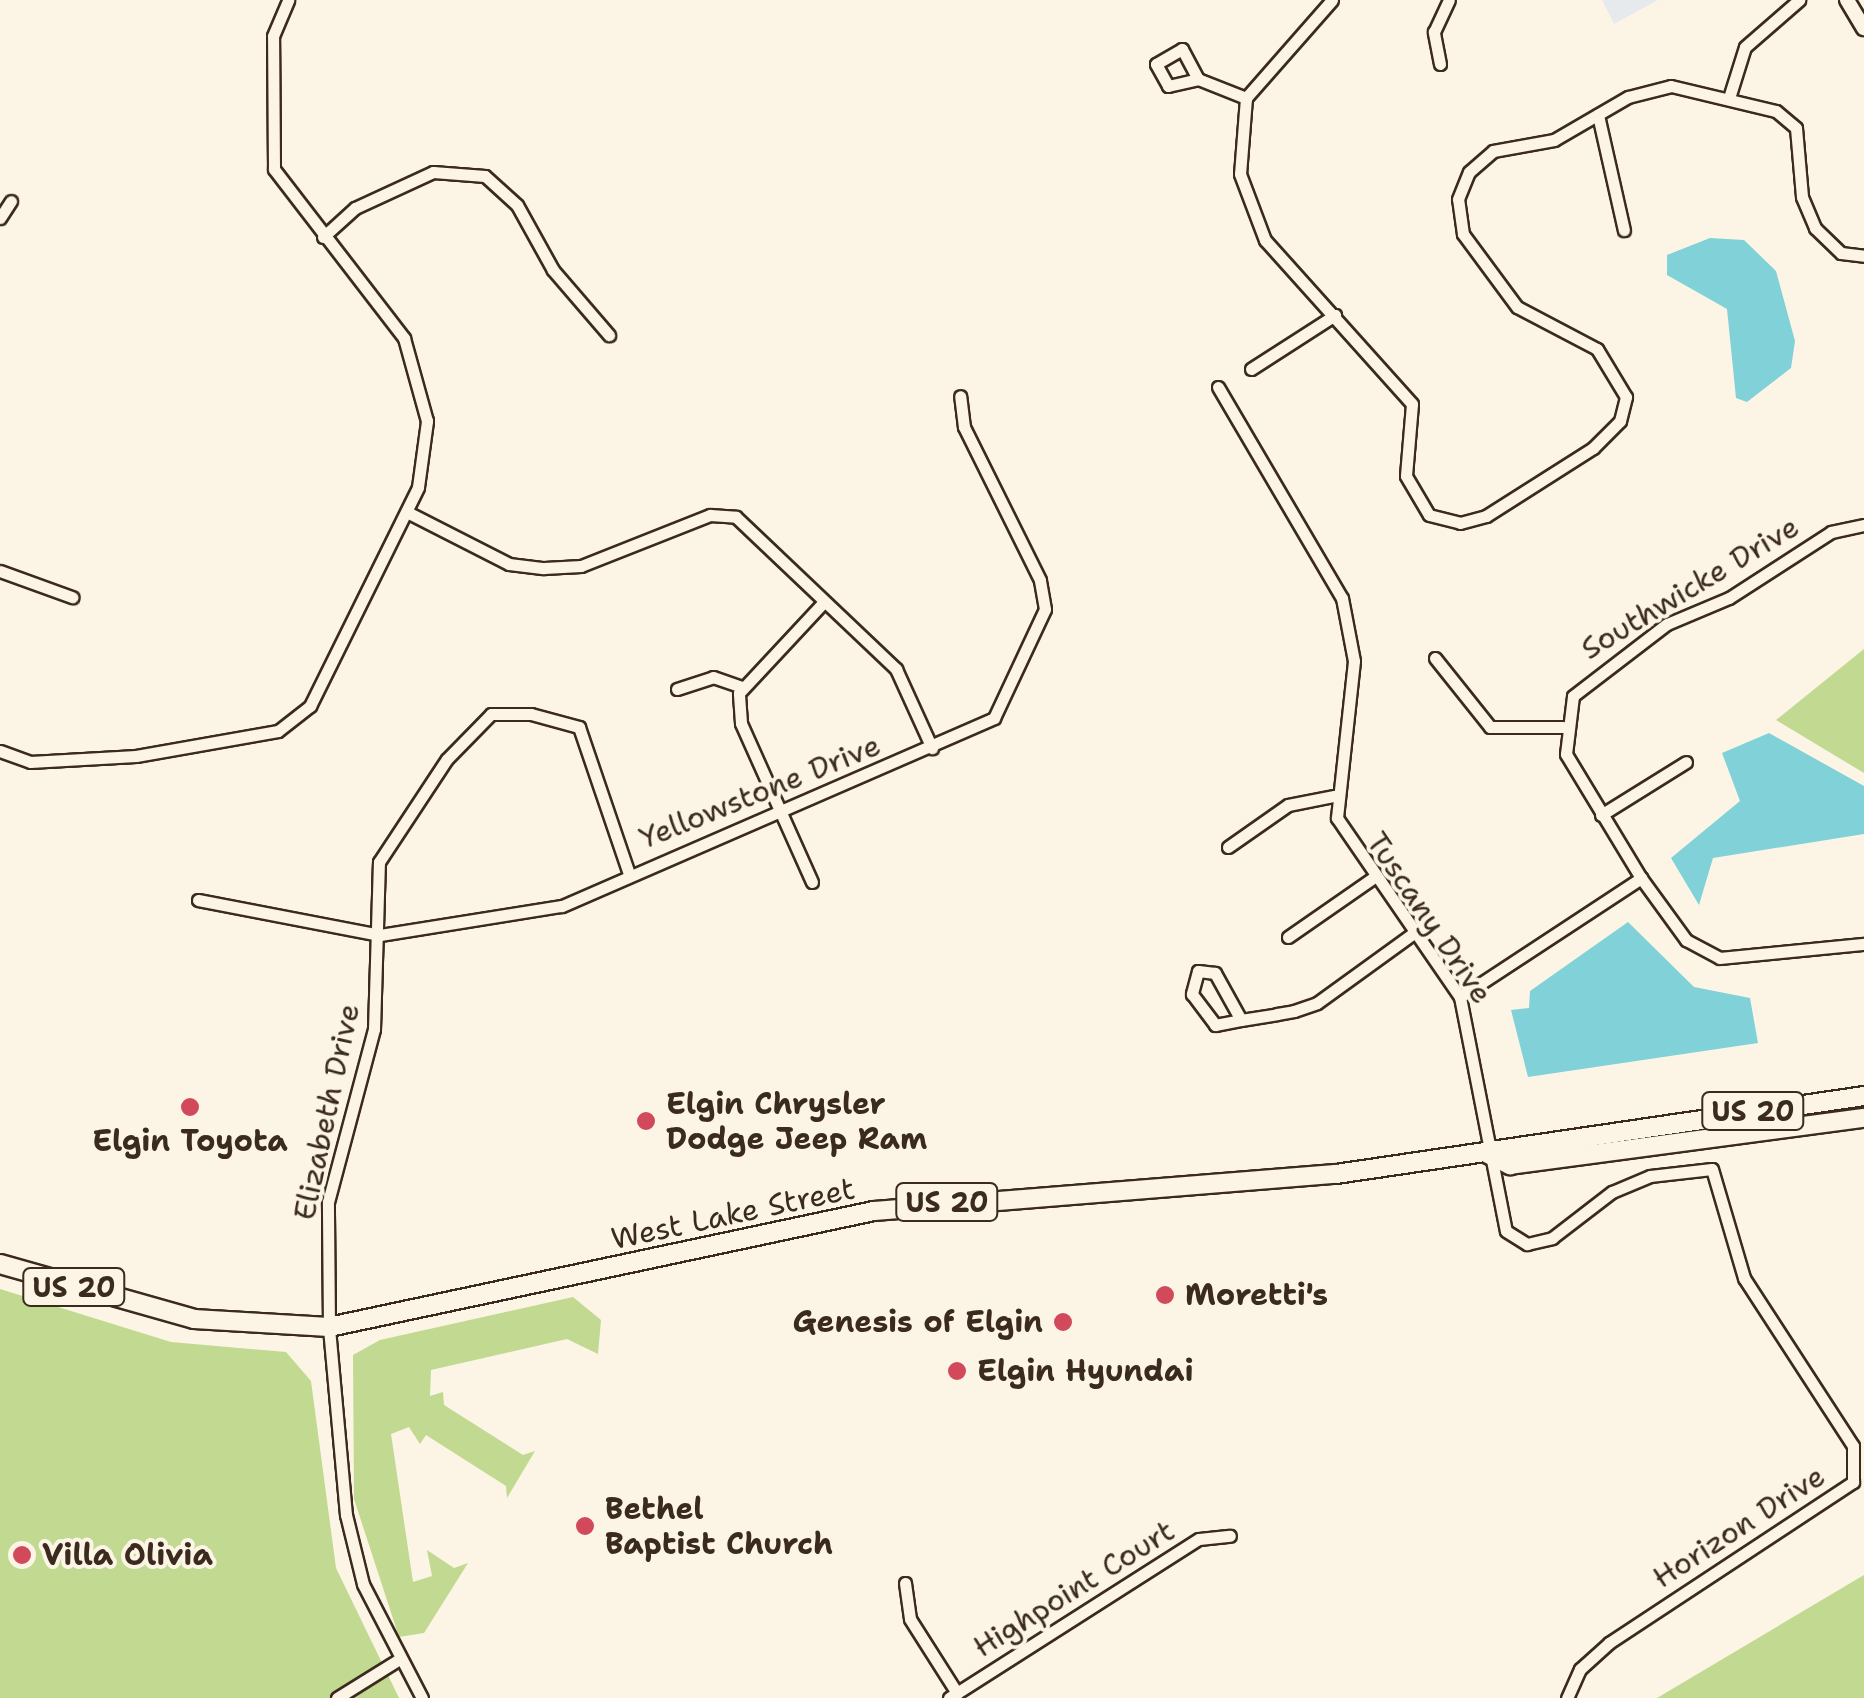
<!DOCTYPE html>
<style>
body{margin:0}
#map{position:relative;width:1864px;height:1698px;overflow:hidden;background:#fcf5e5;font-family:"Shantell Sans",sans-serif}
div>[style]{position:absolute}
.built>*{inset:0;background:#e7eaec}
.green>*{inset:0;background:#c1d990}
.water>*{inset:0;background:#80d1d8}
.roads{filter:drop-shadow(2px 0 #3b2a1e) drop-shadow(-2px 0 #3b2a1e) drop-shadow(0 2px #3b2a1e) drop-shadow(0 -2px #3b2a1e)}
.minor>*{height:11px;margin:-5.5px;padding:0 5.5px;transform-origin:5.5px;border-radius:5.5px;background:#fcf5e5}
.major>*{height:14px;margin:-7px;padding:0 7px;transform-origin:7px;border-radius:7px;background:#fcf5e5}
.highway>*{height:18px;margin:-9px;padding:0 9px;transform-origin:9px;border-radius:9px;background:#fcf5e5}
.dots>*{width:28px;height:28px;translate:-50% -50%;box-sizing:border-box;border:5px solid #fcf5e5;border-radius:50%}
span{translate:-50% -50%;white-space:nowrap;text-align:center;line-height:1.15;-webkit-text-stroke:8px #fcf5e5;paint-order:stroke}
.shield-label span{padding:2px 8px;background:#fcf5e5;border:2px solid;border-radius:8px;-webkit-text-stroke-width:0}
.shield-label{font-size:28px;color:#3b2a1e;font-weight:700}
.street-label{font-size:30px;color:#3b2a1e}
.poi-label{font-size:30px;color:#3b2a1e;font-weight:700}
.left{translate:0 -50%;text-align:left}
.right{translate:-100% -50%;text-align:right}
</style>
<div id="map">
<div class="built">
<div style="clip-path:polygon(1602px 0,1658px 0,1614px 24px)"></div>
</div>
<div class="green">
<div style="clip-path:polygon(1864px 649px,1864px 773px,1776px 720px)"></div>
<div style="clip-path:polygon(0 1289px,171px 1342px,286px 1352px,311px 1381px,336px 1568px,399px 1698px,0 1698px)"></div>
<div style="clip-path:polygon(573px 1297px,601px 1320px,598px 1354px,567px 1339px,431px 1370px,430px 1396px,443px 1392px,444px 1405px,523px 1455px,535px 1451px,507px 1498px,506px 1486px,426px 1435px,420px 1444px,409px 1427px,391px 1434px,413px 1582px,432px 1576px,427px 1550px,454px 1568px,468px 1563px,424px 1633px,399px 1637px,354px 1499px,353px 1355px,380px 1340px)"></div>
<div style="clip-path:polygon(1864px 1575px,1864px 1698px,1657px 1698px)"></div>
</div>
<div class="water">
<div style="clip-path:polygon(1710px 238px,1744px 240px,1776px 271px,1795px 341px,1791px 368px,1747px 402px,1736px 398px,1727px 309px,1667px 275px,1667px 255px)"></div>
<div style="clip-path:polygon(1769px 733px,1864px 786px,1864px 834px,1713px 858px,1699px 905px,1671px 858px,1740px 801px,1722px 753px)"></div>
<div style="clip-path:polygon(1628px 922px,1694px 987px,1750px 998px,1758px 1043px,1528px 1077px,1511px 1010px,1529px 1008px,1530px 991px)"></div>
</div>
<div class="roads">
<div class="minor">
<div style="left:1332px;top:0;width:130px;rotate:131.3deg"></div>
<div style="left:1246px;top:98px;width:76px;rotate:94.5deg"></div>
<div style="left:1240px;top:174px;width:71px;rotate:69.3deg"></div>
<div style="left:1265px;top:240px;width:220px;rotate:48.1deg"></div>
<div style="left:1412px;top:404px;width:72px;rotate:94.8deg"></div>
<div style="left:1406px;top:476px;width:45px;rotate:59.5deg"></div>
<div style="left:1429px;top:515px;width:32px;rotate:14deg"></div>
<div style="left:1460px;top:523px;width:27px;rotate:-15deg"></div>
<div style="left:1486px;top:516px;width:127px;rotate:-32.4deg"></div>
<div style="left:1593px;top:448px;width:38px;rotate:-45deg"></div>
<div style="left:1620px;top:421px;width:25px;rotate:-76deg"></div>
<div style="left:1626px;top:397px;width:56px;rotate:-121.1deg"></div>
<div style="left:1597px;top:349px;width:90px;rotate:-152.3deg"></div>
<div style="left:1517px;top:307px;width:91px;rotate:-126.5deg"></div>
<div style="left:1463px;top:234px;width:35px;rotate:-98deg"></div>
<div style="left:1458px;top:199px;width:29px;rotate:-68deg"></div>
<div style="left:1469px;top:172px;width:32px;rotate:-41deg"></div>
<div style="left:1493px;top:151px;width:62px;rotate:-10.2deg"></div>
<div style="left:1554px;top:140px;width:86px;rotate:-30.2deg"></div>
<div style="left:1628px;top:97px;width:44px;rotate:-14.3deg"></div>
<div style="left:1671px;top:86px;width:108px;rotate:13.4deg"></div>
<div style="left:1776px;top:111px;width:26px;rotate:40deg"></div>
<div style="left:1796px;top:128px;width:69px;rotate:85deg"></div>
<div style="left:1802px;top:197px;width:34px;rotate:67deg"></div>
<div style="left:1815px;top:228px;width:36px;rotate:44deg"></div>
<div style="left:1841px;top:253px;width:23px;rotate:7deg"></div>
<div style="left:1440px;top:64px;width:33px;rotate:-101deg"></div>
<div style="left:1434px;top:32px;width:35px;rotate:-65deg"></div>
<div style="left:1198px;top:79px;width:34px;rotate:-118deg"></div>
<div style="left:1182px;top:49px;width:30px;rotate:150deg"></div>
<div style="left:1156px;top:64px;width:25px;rotate:61deg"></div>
<div style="left:1168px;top:86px;width:31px;rotate:-13deg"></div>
<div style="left:1198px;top:79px;width:52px;rotate:21.6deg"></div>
<div style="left:1729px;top:98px;width:53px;rotate:-72.6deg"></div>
<div style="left:1745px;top:47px;width:72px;rotate:-41deg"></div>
<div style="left:1598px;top:115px;width:118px;rotate:77.3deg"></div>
<div style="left:0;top:218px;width:20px;rotate:-57deg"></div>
<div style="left:323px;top:237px;width:43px;rotate:-42.2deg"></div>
<div style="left:355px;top:208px;width:86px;rotate:-24.8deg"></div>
<div style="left:433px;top:172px;width:52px;rotate:4.4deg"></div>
<div style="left:485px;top:176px;width:43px;rotate:42.2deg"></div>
<div style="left:517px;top:205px;width:74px;rotate:61deg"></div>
<div style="left:553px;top:270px;width:86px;rotate:49.3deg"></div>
<div style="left:1251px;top:369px;width:100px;rotate:-32.7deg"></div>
<div style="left:1218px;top:387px;width:245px;rotate:59.6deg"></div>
<div style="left:1342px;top:598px;width:64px;rotate:79.2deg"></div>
<div style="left:1354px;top:661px;width:158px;rotate:96.2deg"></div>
<div style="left:1337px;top:818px;width:217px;rotate:55.5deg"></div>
<div style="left:1460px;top:997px;width:238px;rotate:78.9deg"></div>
<div style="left:1506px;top:1231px;width:25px;rotate:32deg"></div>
<div style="left:1527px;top:1244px;width:26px;rotate:-13deg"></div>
<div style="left:1552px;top:1238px;width:76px;rotate:-37.5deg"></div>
<div style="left:1612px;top:1192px;width:41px;rotate:-22.8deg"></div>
<div style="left:1650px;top:1176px;width:62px;rotate:-6.4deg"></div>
<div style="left:1712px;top:1169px;width:114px;rotate:73.6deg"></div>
<div style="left:1744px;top:1278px;width:200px;rotate:57deg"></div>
<div style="left:1853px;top:1446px;width:36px;rotate:90deg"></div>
<div style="left:1853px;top:1482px;width:292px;rotate:146.6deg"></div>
<div style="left:1609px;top:1643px;width:39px;rotate:138deg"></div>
<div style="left:1580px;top:1669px;width:32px;rotate:114deg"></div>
<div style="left:407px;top:512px;width:114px;rotate:27deg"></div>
<div style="left:509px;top:564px;width:35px;rotate:7deg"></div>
<div style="left:544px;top:568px;width:37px;rotate:-3deg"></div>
<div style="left:581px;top:566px;width:139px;rotate:-21.6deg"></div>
<div style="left:710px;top:515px;width:26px;rotate:4deg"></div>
<div style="left:736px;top:517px;width:221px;rotate:43.5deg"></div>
<div style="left:896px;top:669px;width:87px;rotate:65.5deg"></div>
<div style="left:0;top:571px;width:77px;rotate:19.9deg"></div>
<div style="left:1435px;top:658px;width:88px;rotate:51.4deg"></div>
<div style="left:1490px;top:727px;width:73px"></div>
<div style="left:677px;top:689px;width:38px;rotate:-18deg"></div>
<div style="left:713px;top:677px;width:31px;rotate:19deg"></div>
<div style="left:0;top:751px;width:32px;rotate:20deg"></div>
<div style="left:30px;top:762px;width:106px;rotate:-3.2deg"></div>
<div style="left:136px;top:756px;width:144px;rotate:-10deg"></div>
<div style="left:278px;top:731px;width:41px;rotate:-38deg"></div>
<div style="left:310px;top:706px;width:244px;rotate:-63.7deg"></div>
<div style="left:418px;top:487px;width:67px;rotate:-82.2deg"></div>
<div style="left:427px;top:421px;width:86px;rotate:-105.5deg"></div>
<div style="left:404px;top:338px;width:213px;rotate:-127.6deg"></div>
<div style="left:274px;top:169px;width:133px;rotate:-90.4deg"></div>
<div style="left:273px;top:36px;width:39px;rotate:-67deg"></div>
<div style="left:1601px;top:815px;width:100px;rotate:-31.9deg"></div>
<div style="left:1228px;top:847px;width:73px;rotate:-35deg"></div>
<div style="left:1288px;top:805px;width:47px;rotate:-11.1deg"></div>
<div style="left:1641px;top:878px;width:145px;rotate:-121.2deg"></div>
<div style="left:1566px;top:754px;width:58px;rotate:-83.1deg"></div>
<div style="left:1573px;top:696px;width:118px;rotate:-37.5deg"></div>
<div style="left:1667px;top:624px;width:67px;rotate:-22.8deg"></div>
<div style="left:1729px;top:598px;width:121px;rotate:-32.9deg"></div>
<div style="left:1831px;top:532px;width:34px;rotate:-12deg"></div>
<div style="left:812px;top:882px;width:174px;rotate:-114.1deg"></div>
<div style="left:741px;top:723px;width:30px;rotate:-94deg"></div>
<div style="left:739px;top:693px;width:123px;rotate:-47deg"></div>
<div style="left:198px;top:900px;width:185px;rotate:10.9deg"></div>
<div style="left:380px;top:935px;width:184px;rotate:-9.1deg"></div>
<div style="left:562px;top:906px;width:471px;rotate:-23.5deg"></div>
<div style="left:994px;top:718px;width:120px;rotate:-64.9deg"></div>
<div style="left:1045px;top:609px;width:29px;rotate:-100deg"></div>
<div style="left:1040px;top:580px;width:171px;rotate:-116.4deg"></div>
<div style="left:964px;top:427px;width:31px;rotate:-97deg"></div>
<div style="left:1288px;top:937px;width:103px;rotate:-34.8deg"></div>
<div style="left:1460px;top:997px;width:217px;rotate:-33.3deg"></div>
<div style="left:1641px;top:878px;width:77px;rotate:54deg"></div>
<div style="left:1686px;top:940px;width:38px;rotate:28deg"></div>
<div style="left:1720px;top:958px;width:145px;rotate:-5.6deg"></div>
<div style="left:1241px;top:1020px;width:54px;rotate:-119deg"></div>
<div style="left:1215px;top:973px;width:17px;rotate:-173deg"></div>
<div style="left:1198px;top:971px;width:24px;rotate:105deg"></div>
<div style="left:1192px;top:994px;width:39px;rotate:53deg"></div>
<div style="left:1215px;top:1025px;width:26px;rotate:-11deg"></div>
<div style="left:1241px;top:1020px;width:36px;rotate:-9deg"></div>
<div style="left:1277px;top:1014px;width:17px;rotate:-10deg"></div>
<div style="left:1294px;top:1011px;width:24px;rotate:-19deg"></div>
<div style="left:1317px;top:1003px;width:116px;rotate:-35.9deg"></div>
<div style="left:905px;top:1583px;width:36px;rotate:82deg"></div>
<div style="left:910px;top:1619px;width:88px;rotate:57.6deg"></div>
<div style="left:337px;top:1698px;width:72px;rotate:-31.9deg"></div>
<div style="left:422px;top:1698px;width:128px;rotate:-117.4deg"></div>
<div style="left:363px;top:1584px;width:71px;rotate:-103.8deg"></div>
<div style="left:346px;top:1515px;width:189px;rotate:-95.2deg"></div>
<div style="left:329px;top:1327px;width:125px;rotate:-90.5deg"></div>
<div style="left:328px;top:1202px;width:179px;rotate:-75.1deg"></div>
<div style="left:374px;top:1029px;width:167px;rotate:-88.3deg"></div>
<div style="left:379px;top:862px;width:123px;rotate:-56.6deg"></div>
<div style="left:447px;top:759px;width:63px;rotate:-45.6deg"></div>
<div style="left:491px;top:714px;width:40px"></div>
<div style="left:531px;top:714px;width:50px;rotate:15.2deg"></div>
<div style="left:579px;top:727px;width:155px;rotate:71.2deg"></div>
<div style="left:949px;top:1698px;width:296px;rotate:-32.5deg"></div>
<div style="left:1199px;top:1539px;width:31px;rotate:-6deg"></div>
</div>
<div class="major">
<div style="left:1847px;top:0;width:33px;rotate:59deg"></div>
</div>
<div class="highway">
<div style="left:1488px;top:1154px;width:25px;rotate:27deg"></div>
<div style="left:1510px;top:1165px;width:357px;rotate:-7.6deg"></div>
<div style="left:0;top:1264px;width:202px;rotate:15.8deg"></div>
<div style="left:194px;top:1319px;width:135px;rotate:3.4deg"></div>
<div style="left:329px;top:1327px;width:557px;rotate:-12.02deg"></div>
<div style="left:874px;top:1211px;width:463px;rotate:-4.6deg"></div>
<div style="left:1336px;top:1174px;width:534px;rotate:-8.4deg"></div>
</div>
</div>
<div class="dots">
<div style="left:190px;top:1107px;background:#d1495b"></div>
<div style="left:646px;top:1121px;background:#d1495b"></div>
<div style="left:1165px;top:1295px;background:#d1495b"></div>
<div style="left:1063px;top:1322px;background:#d1495b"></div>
<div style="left:957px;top:1371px;background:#d1495b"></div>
<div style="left:585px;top:1526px;background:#d1495b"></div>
<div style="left:22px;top:1555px;background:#d1495b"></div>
</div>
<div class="shield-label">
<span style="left:1753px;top:1111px">US 20</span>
<span style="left:947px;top:1202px">US 20</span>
<span style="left:74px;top:1287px">US 20</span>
</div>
<div class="street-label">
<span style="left:1690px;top:588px;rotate:-31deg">Southwicke Drive</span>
<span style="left:760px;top:792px;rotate:-22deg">Yellowstone Drive</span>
<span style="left:1429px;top:918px;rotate:56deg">Tuscany Drive</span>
<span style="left:327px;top:1112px;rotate:-78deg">Elizabeth Drive</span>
<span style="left:733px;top:1214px;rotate:-12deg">West Lake Street</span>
<span style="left:1739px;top:1527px;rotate:-33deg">Horizon Drive</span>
<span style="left:1074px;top:1589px;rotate:-32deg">Highpoint Court</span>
</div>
<div class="poi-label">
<span class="left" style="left:666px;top:1121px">Elgin Chrysler<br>Dodge Jeep Ram</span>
<span style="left:190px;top:1141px">Elgin Toyota</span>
<span class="left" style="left:1185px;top:1295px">Moretti's</span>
<span class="right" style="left:1043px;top:1322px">Genesis of Elgin</span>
<span class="left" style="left:977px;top:1371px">Elgin Hyundai</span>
<span class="left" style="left:605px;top:1526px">Bethel<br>Baptist Church</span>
<span class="left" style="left:42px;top:1555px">Villa Olivia</span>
</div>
</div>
